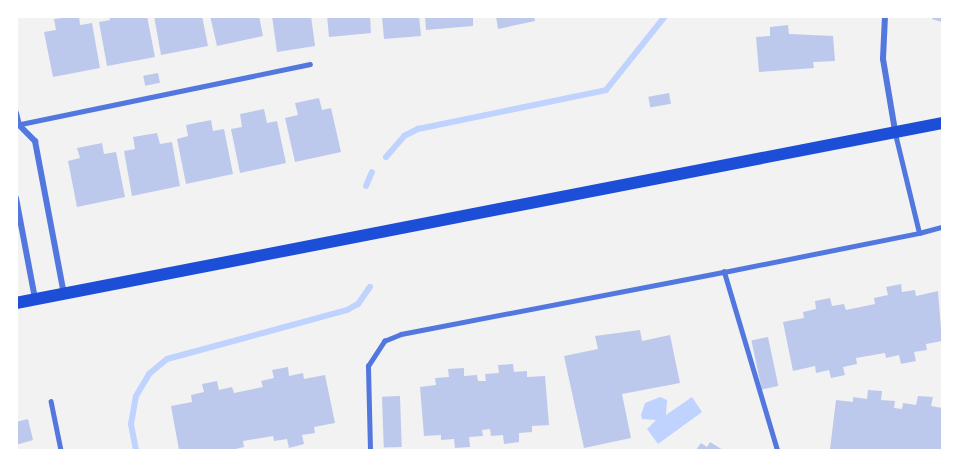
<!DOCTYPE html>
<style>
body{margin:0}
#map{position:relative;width:959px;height:467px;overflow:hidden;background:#f2f2f2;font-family:Lora,serif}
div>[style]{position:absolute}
.water>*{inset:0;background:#bfd3fe}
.stream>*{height:6px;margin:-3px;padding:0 3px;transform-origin:3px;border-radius:3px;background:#bfd3fe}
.building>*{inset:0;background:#bdc9ec;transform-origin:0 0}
.service>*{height:4.5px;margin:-2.25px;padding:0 2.25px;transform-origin:2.25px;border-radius:2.25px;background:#5277de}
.minor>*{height:6px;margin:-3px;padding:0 3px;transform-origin:3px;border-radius:3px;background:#5277de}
.secondary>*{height:12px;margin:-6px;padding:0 6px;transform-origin:6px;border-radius:6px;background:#1d4ed8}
span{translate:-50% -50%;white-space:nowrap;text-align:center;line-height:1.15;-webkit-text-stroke:4.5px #fff;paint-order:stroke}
.frame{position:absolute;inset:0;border:18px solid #fff;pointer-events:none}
</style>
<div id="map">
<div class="water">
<div style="clip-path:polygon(660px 397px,667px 400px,666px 415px,692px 397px,702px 412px,658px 444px,647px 429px,656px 420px,642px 419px,641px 415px,645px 403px)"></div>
</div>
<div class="stream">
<div style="left:386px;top:157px;width:28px;rotate:-49deg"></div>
<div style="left:404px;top:136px;width:16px;rotate:-27deg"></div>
<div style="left:418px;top:129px;width:192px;rotate:-11.7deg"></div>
<div style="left:606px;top:90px;width:95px;rotate:-51.4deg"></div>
<div style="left:366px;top:186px;width:15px;rotate:-67deg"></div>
<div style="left:136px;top:450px;width:26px;rotate:-101deg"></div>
<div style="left:131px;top:424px;width:28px;rotate:-80deg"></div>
<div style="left:136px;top:396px;width:26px;rotate:-59deg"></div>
<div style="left:149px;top:374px;width:23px;rotate:-40deg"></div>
<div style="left:167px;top:359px;width:187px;rotate:-15.2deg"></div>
<div style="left:347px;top:310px;width:13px;rotate:-29deg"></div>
<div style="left:358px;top:304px;width:21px;rotate:-55deg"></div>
</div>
<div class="building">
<div style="clip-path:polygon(79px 16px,80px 25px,92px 23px,100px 68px,53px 77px,44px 32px,56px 30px,54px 19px)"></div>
<div style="clip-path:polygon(109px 16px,147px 16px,155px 57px,107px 66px,99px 22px,110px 20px)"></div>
<div style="clip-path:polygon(154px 16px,202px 16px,208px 46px,161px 55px)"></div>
<div style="clip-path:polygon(210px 16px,259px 16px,263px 36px,217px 46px)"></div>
<div style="clip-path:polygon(272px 16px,311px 16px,315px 46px,277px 52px)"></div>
<div style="clip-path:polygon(327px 16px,370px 16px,371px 33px,329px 37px)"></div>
<div style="clip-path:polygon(382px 16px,419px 16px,421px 36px,384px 39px)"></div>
<div style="clip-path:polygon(425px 16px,473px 16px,473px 26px,426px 30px)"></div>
<div style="clip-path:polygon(496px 16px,534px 16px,535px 21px,498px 29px)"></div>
<div style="clip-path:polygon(933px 16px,942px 16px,942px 22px,932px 19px)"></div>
<div style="clip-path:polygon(788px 25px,789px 34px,833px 36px,835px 61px,813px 62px,814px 68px,759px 72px,756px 37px,770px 36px,770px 27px)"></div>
<div style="left:158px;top:73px;width:10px;height:15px;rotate:79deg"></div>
<div style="left:669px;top:93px;width:11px;height:21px;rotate:80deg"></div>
<div style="clip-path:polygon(319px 98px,322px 110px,331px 108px,341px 152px,295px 162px,285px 118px,298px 115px,295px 103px)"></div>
<div style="clip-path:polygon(264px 109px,267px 123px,277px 121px,286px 163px,240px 173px,231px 129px,242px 127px,240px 114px)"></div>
<div style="clip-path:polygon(211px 120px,213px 131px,224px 129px,233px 174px,186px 184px,177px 139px,188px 136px,186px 125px)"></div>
<div style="clip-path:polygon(157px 133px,160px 144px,172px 142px,180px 186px,132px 196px,124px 151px,135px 149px,133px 137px)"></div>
<div style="clip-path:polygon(102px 143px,104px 154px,116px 152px,125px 197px,77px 207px,68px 161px,80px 158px,77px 148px)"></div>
<div style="clip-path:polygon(901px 284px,902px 292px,915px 290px,916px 296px,938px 291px,942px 341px,926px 344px,927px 350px,914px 352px,916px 361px,901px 364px,899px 355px,886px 358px,885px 353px,856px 358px,857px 364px,843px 367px,845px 375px,831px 378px,829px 370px,816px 373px,815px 366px,793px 371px,783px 322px,804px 318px,803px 312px,816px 309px,815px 301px,830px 298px,832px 306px,844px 304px,846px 310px,875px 304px,874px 298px,888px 295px,886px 287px)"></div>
<div style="clip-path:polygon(640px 330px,642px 341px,670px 335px,680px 383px,622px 394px,631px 438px,584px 448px,564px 356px,598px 349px,595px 336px)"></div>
<div style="left:768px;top:337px;width:50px;height:17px;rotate:78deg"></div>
<div style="clip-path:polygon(513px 364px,514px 372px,527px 371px,527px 377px,545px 376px,549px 425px,532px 426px,532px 432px,519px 433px,519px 442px,504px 444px,503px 435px,491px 436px,490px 429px,482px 430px,483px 436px,469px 437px,470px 447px,455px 448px,454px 439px,441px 440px,441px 435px,424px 436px,420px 387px,436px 385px,435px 378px,449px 377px,448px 369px,464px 368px,464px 376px,477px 375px,478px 381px,486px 381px,485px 374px,499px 373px,498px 365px)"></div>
<div style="clip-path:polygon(288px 367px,289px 376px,303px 373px,304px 379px,325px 375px,335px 423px,314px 427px,315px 433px,302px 435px,304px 444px,289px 448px,287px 439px,274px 441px,273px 436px,243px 441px,244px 447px,231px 450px,179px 450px,171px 406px,192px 402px,191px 395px,204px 392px,202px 384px,217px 381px,219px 390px,232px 387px,234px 393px,263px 387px,261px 381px,274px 378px,272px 370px)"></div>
<div style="clip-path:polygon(868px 390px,882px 391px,881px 400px,895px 401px,894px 408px,902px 409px,903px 403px,916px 405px,918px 396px,933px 397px,931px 406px,942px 408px,942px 450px,830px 449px,836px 400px,853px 402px,853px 397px,867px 399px)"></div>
<div style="left:400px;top:396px;width:51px;height:18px;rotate:88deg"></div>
<div style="clip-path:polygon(28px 419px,33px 440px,16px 445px,16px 422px)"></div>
<div style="clip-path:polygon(710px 442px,723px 450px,696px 450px,701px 443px,707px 447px)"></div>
</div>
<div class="service">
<div style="left:16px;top:125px;width:300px;rotate:-11.7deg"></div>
<div style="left:919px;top:233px;width:24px;rotate:-15deg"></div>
<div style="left:51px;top:401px;width:50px;rotate:78.5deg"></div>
<div style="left:370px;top:450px;width:84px;rotate:-91.4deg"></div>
<div style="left:368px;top:366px;width:30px;rotate:-57deg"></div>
<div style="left:384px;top:341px;width:18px;rotate:-22deg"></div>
<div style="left:401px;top:334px;width:329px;rotate:-10.9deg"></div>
<div style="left:777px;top:450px;width:186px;rotate:-106.6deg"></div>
<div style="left:724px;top:272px;width:199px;rotate:-11.3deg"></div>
<div style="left:919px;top:233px;width:102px;rotate:-103.6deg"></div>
</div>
<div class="minor">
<div style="left:885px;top:16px;width:43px;rotate:92.7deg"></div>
<div style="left:883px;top:59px;width:73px;rotate:80.5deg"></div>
<div style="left:16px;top:113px;width:12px;rotate:76deg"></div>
<div style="left:19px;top:125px;width:23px;rotate:45deg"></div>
<div style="left:35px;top:141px;width:156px;rotate:79.3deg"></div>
<div style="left:16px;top:198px;width:103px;rotate:79.3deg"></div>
</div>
<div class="secondary">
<div style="left:16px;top:303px;width:943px;rotate:-11deg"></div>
</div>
<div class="frame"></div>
</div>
